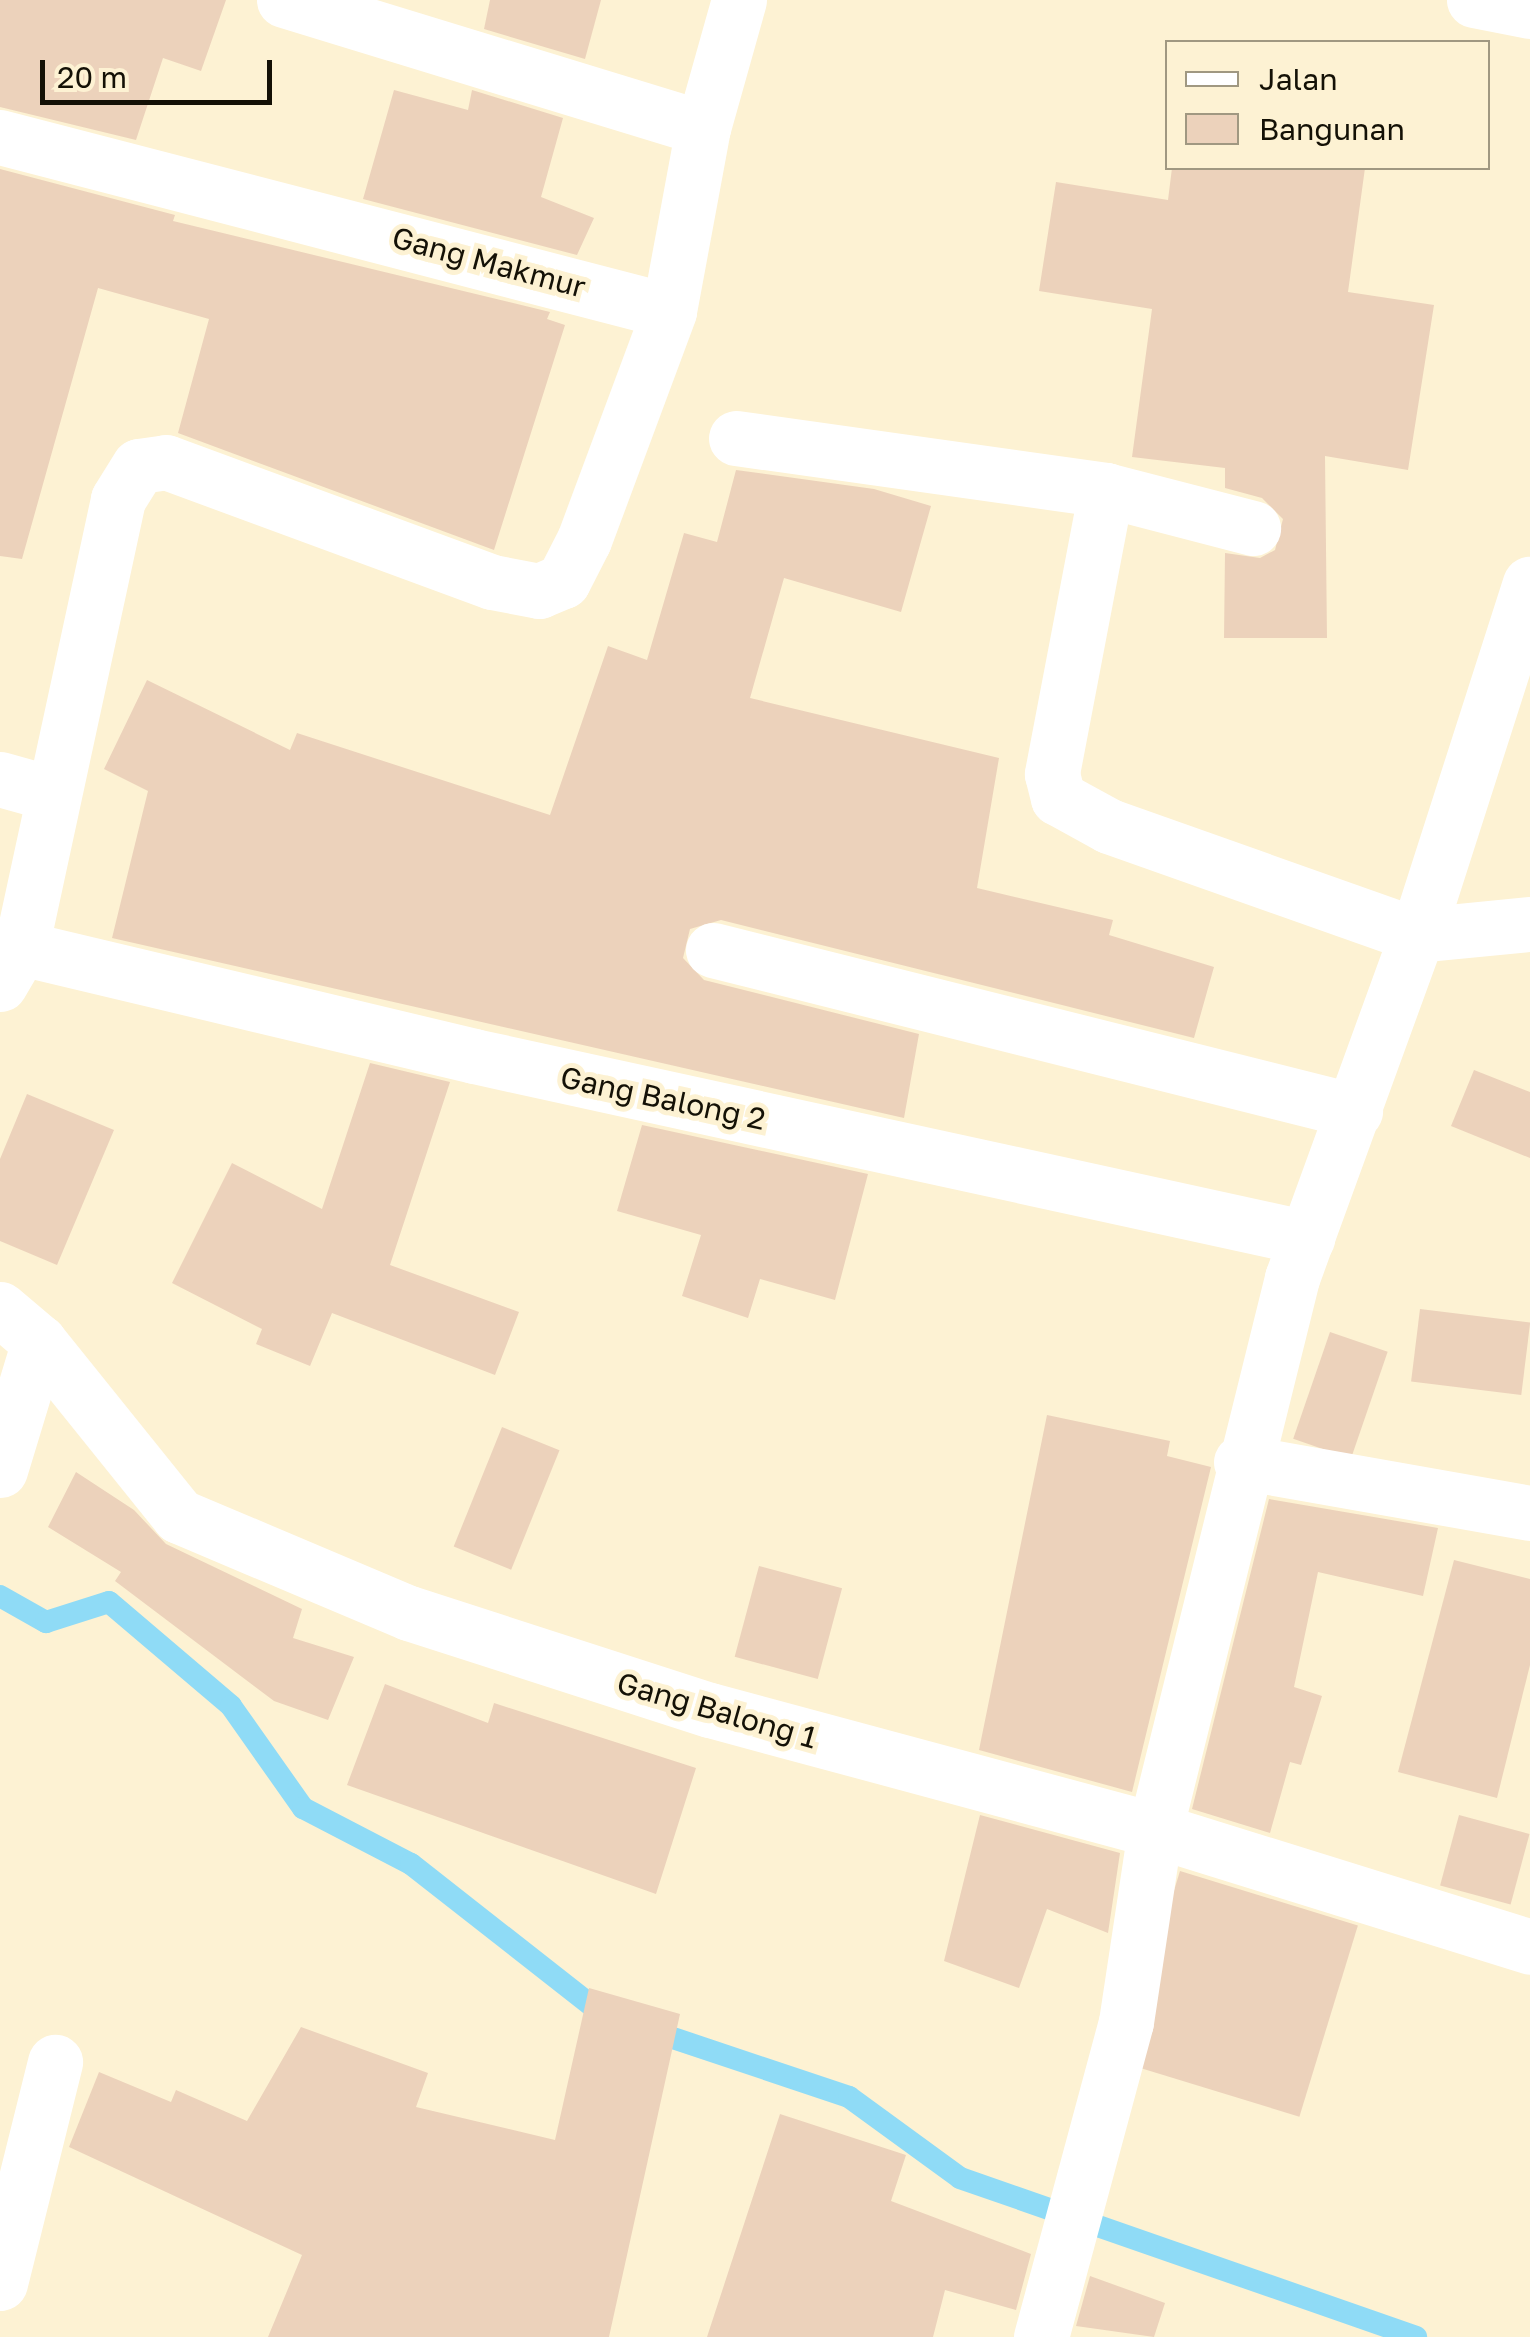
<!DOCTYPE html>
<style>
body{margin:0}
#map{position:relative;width:1530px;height:2337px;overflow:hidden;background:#fdf2d3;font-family:"Golos Text",sans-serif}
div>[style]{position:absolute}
.stream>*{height:22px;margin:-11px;padding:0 11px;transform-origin:11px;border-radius:11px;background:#8fdbf6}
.building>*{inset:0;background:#ecd2bb;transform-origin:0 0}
.minor>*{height:55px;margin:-27.5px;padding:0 27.5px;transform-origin:27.5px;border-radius:27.5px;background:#fff}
span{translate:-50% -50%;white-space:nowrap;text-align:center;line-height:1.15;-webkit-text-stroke:10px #fdf2d3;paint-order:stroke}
.street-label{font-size:30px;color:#141106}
.legend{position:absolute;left:1165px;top:40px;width:325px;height:130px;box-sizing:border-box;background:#fdf2d3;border:2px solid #a09881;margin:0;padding:12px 18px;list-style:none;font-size:30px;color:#141106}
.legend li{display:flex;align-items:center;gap:20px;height:50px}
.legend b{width:50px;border:2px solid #a09881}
.scale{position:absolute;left:40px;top:60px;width:232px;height:45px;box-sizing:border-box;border:5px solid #141106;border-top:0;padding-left:12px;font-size:30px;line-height:35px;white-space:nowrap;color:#141106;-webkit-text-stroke:8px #fdf2d3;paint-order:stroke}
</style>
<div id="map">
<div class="stream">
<div style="left:0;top:1596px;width:53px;rotate:29.5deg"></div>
<div style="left:46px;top:1622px;width:66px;rotate:-17.6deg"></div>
<div style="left:109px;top:1602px;width:160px;rotate:40.4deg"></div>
<div style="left:231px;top:1706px;width:125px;rotate:54.8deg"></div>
<div style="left:303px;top:1808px;width:122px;rotate:27.4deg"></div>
<div style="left:411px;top:1864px;width:251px;rotate:38.1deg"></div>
<div style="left:649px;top:2030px;width:211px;rotate:18.5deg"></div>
<div style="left:849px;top:2097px;width:137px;rotate:36.1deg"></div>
<div style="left:960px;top:2178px;width:483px;rotate:19.2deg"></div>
</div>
<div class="building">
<div style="clip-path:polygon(0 0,226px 0,201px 71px,163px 58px,136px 140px,0 107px)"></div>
<div style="clip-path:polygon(490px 0,601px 0,585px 59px,484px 29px)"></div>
<div style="clip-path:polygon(394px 90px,468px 110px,472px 90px,563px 118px,541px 197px,594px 218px,577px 255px,363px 199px)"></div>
<div style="clip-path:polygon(1172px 168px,1365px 168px,1348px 292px,1434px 305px,1408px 470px,1325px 456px,1327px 638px,1224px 638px,1225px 553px,1260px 558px,1275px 550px,1283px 519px,1262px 498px,1225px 488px,1225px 468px,1132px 457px,1152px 309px,1039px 291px,1056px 182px,1168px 200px)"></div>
<div style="clip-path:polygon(0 169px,175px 215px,173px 221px,550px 312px,547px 319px,565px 325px,494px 550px,178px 433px,209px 319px,98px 288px,22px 559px,0 556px)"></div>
<div style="clip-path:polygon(736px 470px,874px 489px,931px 506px,901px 612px,784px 578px,750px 698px,999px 758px,977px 888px,1113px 920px,1109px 935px,1214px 967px,1194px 1038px,721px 920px,690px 929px,683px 958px,704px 980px,919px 1034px,904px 1118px,112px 938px,148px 791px,104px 769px,147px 680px,290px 750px,297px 733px,550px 815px,608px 646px,647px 660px,684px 533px,717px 542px)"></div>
<div style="clip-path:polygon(370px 1063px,450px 1082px,390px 1265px,519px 1312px,495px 1375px,332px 1313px,310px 1366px,256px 1344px,262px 1329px,172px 1283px,232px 1163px,322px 1209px)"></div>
<div style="clip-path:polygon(1474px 1070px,1530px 1092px,1530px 1158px,1451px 1126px)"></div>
<div style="clip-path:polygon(27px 1094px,114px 1130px,57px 1265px,0 1241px,0 1159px)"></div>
<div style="clip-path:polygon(642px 1125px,868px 1174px,835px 1300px,760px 1279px,748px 1318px,682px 1296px,701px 1235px,617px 1211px)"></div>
<div style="left:1420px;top:1309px;width:111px;height:73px;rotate:7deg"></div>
<div style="left:1330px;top:1332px;width:61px;height:113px;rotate:19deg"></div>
<div style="clip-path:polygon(1047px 1415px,1170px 1441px,1167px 1456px,1211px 1467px,1132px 1792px,979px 1750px)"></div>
<div style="left:502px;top:1427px;width:62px;height:129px;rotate:22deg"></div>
<div style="clip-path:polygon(76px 1472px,134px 1510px,166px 1544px,302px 1609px,293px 1638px,354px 1657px,328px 1720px,274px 1701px,115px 1581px,121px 1572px,48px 1527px)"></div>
<div style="clip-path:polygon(1269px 1499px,1438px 1528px,1423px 1596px,1318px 1572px,1294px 1687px,1322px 1696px,1301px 1765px,1290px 1762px,1270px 1833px,1192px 1809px)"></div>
<div style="clip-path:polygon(1454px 1560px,1530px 1579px,1530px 1665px,1497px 1798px,1398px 1772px)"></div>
<div style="left:759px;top:1566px;width:86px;height:94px;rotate:15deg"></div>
<div style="clip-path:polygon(385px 1684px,488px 1723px,494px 1703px,696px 1768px,656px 1894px,347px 1785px)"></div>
<div style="clip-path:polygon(980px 1815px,1120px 1853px,1108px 1933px,1047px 1909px,1019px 1988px,944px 1961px)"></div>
<div style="left:1459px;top:1815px;width:73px;height:73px;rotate:15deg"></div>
<div style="left:1180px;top:1871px;width:186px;height:200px;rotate:17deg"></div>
<div style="clip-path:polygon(589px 1988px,680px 2014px,609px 2337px,268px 2337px,302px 2255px,69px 2147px,99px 2072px,171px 2102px,176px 2090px,247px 2121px,301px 2027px,428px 2073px,416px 2107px,555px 2140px)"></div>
<div style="clip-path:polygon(780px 2114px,906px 2155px,891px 2201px,1031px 2254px,1016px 2310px,945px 2290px,933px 2337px,707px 2337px)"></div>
<div style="clip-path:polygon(1090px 2276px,1165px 2303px,1154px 2337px,1076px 2326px)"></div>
</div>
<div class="minor">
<div style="left:284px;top:0;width:438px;rotate:17deg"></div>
<div style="left:1474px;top:0;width:57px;rotate:11.1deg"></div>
<div style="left:0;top:137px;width:691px;rotate:14.58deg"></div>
<div style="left:669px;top:311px;width:186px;rotate:-79.5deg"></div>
<div style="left:703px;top:128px;width:133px;rotate:-74.3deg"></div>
<div style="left:736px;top:438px;width:374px;rotate:8deg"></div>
<div style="left:1106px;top:490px;width:289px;rotate:100.8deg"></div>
<div style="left:1052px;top:774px;width:25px;rotate:76deg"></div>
<div style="left:1058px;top:798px;width:58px;rotate:28.8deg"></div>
<div style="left:1109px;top:826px;width:327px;rotate:19.5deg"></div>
<div style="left:1417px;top:935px;width:114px;rotate:-5.6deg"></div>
<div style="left:1106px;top:490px;width:152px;rotate:14.5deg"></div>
<div style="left:0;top:779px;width:52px;rotate:15.6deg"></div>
<div style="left:21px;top:948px;width:466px;rotate:13.4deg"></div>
<div style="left:474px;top:1056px;width:853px;rotate:12.32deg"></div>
<div style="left:713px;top:950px;width:662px;rotate:14.08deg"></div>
<div style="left:0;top:984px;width:42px;rotate:-59.7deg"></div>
<div style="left:21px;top:948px;width:459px;rotate:-77.8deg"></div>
<div style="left:118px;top:499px;width:39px;rotate:-58deg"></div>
<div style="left:139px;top:466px;width:27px;rotate:-8deg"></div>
<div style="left:166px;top:462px;width:347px;rotate:20.2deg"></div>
<div style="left:492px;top:582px;width:48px;rotate:10.8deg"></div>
<div style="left:539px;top:591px;width:26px;rotate:-23deg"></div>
<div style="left:563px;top:581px;width:46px;rotate:-62.9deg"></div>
<div style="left:584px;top:540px;width:244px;rotate:-69.6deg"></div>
<div style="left:0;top:1309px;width:51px;rotate:40.2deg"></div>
<div style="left:39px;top:1342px;width:223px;rotate:51.2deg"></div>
<div style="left:179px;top:1516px;width:250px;rotate:22.9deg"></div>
<div style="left:409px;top:1613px;width:316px;rotate:17.9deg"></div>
<div style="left:710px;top:1710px;width:461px;rotate:15.1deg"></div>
<div style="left:1155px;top:1830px;width:393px;rotate:17.3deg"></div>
<div style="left:1241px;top:1462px;width:293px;rotate:10deg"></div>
<div style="left:0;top:1470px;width:134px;rotate:-73.1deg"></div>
<div style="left:0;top:2283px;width:228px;rotate:-76deg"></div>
<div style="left:1041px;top:2337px;width:326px;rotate:-74.9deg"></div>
<div style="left:1126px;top:2022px;width:194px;rotate:-81.4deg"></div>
<div style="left:1155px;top:1830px;width:569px;rotate:-76.06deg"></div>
<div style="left:1292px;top:1278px;width:365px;rotate:-70deg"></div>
<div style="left:1417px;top:935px;width:369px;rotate:-72.2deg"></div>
</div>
<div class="street-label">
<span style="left:489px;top:262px;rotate:15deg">Gang Makmur</span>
<span style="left:663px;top:1098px;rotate:12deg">Gang Balong 2</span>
<span style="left:717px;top:1710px;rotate:16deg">Gang Balong 1</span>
</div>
<ul class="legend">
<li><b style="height:12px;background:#fff"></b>Jalan</li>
<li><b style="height:28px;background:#ecd2bb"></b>Bangunan</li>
</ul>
<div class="scale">20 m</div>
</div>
